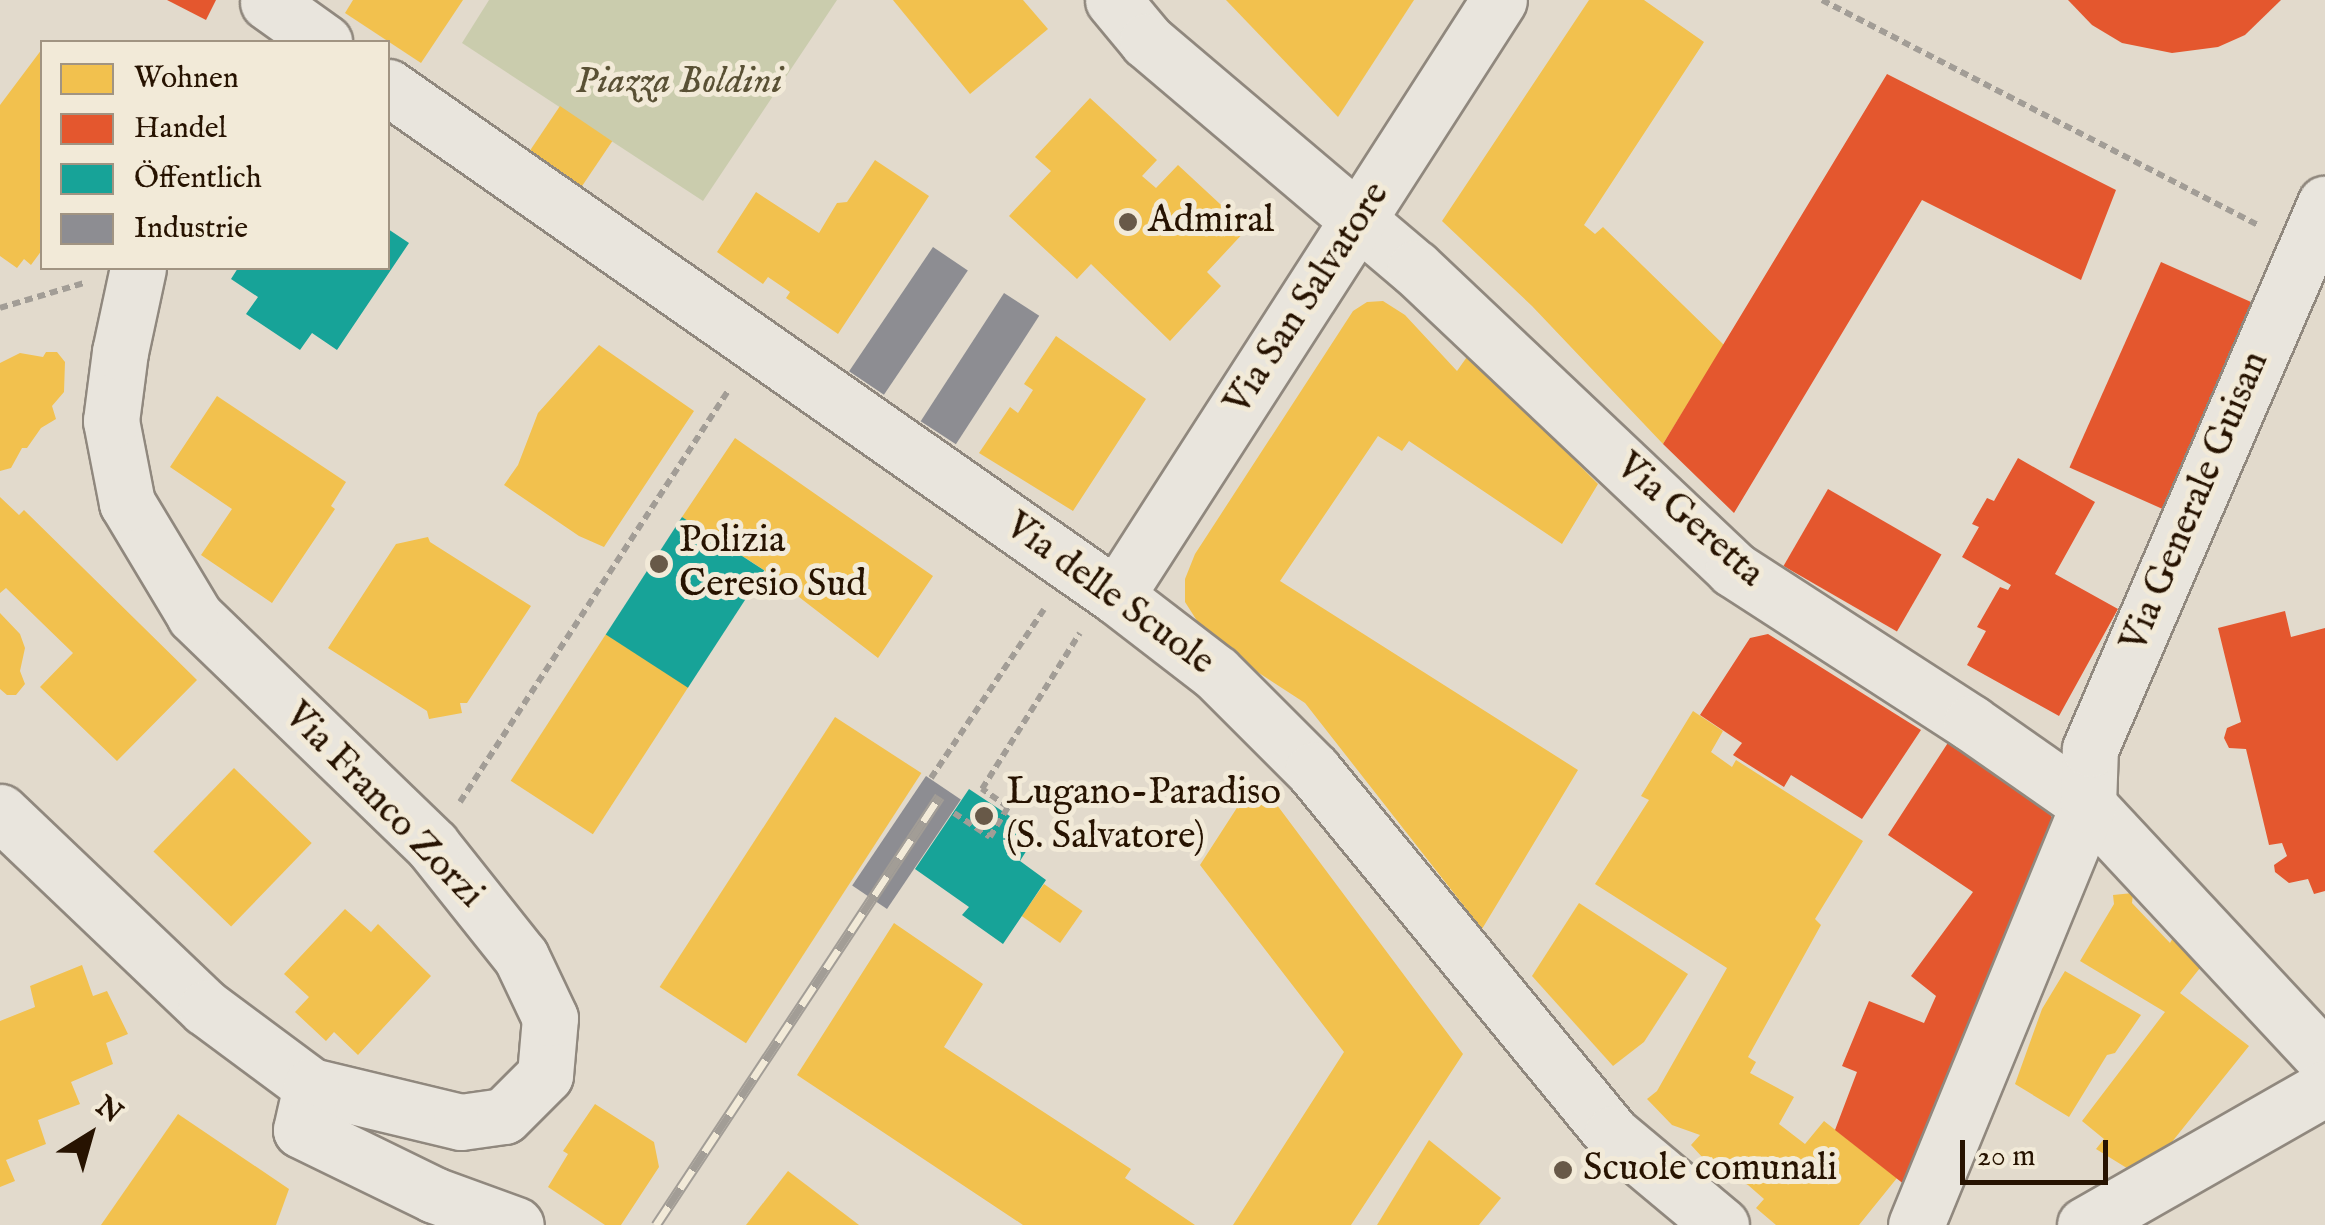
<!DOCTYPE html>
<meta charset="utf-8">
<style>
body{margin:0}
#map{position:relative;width:2325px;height:1225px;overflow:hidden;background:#e2dacc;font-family:"IM FELL English",serif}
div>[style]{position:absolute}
.green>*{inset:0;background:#caccad}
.homes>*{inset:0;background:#f2c14e;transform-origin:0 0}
.shops>*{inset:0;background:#e4572e;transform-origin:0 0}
.public>*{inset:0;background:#17a398;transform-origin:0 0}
.industry>*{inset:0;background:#8d8d92;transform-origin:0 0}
.path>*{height:6px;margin-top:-3px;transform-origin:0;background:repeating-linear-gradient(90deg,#a29d96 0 8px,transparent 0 13px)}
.roads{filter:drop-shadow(2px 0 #90887e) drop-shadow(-2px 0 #90887e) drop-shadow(0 2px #90887e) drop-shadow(0 -2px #90887e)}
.minor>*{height:55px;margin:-27.5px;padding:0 27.5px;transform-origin:27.5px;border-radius:27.5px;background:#e9e5dd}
.rail>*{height:11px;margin-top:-5.5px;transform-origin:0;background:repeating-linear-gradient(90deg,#f2ead8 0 22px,#a29d96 0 44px);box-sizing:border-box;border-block:2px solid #a29d96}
.dots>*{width:28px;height:28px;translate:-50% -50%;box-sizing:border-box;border:5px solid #f2ead8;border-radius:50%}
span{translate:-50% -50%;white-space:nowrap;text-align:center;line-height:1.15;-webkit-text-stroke:10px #f2ead8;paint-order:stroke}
.park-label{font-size:38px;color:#595034;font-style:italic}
.poi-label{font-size:38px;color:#271301}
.left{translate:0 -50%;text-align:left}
.street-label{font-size:38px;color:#271301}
.legend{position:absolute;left:40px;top:40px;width:350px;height:230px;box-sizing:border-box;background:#f2ead8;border:2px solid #a19482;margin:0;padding:12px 18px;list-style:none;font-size:30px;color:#271301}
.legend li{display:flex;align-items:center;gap:20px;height:50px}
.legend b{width:50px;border:2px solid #a19482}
.north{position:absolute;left:40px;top:1085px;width:100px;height:100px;-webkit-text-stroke:8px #f2ead8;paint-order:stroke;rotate:37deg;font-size:28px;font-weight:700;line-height:40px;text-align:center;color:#271301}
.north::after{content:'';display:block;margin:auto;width:35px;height:45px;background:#271301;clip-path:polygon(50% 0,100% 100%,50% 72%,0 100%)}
.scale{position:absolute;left:1960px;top:1140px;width:148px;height:45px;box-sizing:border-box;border:5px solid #271301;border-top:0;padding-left:12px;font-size:30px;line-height:35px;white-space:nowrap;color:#271301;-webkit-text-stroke:8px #f2ead8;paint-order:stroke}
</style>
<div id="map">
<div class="green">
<div style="clip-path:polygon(489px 0,837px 0,703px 201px,462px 43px)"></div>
</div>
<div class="homes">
<div style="clip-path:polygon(353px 0,463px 0,421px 63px,345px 13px)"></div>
<div style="clip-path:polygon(893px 0,1023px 0,1048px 29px,970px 94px)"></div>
<div style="clip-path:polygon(1226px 0,1414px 0,1338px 117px)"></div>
<div style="clip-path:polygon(1589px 0,1644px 0,1704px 42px,1584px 225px,1595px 234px,1603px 227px,1724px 345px,1663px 444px,1532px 306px,1442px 221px)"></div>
<div style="clip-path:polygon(42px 49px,42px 250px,31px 265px,24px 259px,17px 268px,0 256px,0 105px)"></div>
<div style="clip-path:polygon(1090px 98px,1157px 160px,1142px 176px,1156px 188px,1178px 165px,1247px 229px,1207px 272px,1221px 286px,1170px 341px,1091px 264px,1077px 279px,1009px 216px,1051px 171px,1035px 157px)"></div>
<div style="left:560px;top:106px;width:63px;height:62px;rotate:34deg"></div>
<div style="clip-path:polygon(875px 160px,929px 196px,838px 334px,786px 298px,790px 292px,768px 277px,763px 284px,717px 252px,756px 192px,819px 233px,837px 203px,847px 202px)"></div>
<div style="clip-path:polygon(1383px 301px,1405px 315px,1457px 371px,1469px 354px,1598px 484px,1562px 544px,1409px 441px,1402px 451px,1378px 436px,1280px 581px,1578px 770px,1482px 929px,1305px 703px,1210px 641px,1185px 602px,1185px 579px,1195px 554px,1353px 311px,1367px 302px)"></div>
<div style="clip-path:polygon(1056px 336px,1146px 399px,1073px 511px,979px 453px,1010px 407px,1018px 413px,1033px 390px,1024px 384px)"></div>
<div style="clip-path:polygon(599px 345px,694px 411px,604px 547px,579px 536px,504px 485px,518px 465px,538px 413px)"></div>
<div style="clip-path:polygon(46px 352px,57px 352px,65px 362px,64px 392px,52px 406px,56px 419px,41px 428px,27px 448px,22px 448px,11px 468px,0 471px,0 363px,20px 353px,43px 357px)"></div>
<div style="clip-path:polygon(217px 396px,346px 482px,331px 506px,335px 509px,272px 603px,201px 555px,232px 509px,170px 467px)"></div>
<div style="clip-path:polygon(735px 438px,933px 576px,878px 658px,764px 570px,682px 517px)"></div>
<div style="clip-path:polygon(0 497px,19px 515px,24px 510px,197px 680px,117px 761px,40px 687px,73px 653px,6px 588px,0 593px)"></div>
<div style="clip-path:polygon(428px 537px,430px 542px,531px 606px,467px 703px,460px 703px,462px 713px,429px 719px,427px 711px,328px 648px,396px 544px)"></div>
<div style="clip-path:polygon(0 613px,20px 634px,25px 648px,20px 671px,25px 684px,16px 695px,7px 695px,0 689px)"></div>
<div style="left:606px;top:634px;width:98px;height:175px;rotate:33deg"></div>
<div style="clip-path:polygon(1693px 711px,1723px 731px,1711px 752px,1732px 767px,1736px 760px,1863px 841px,1815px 919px,1821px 925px,1748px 1057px,1756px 1062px,1750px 1073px,1794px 1097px,1779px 1124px,1805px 1144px,1824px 1121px,1897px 1178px,1859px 1225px,1776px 1225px,1756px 1208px,1764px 1199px,1748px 1185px,1717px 1168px,1715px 1171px,1691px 1145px,1700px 1135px,1672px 1125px,1647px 1099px,1657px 1091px,1727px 968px,1595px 884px,1649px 800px,1641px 796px)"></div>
<div style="left:835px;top:717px;width:103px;height:322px;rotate:33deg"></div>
<div style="left:234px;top:768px;width:108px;height:116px;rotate:44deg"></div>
<div style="clip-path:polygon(1251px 786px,1274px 801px,1463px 1054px,1351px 1225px,1233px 1225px,1344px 1052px,1200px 865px)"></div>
<div style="left:1044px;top:884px;width:47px;height:39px;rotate:35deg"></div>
<div style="clip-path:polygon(2133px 893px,2132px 903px,2170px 943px,2175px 934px,2204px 963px,2180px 993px,2249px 1046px,2155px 1163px,2130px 1170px,2096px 1149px,2104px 1139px,2082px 1121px,2165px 1012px,2080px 961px,2114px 904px,2113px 895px)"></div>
<div style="clip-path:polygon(1579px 903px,1688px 974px,1644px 1042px,1613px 1066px,1532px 976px)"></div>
<div style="clip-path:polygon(345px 909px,371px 932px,378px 924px,431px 976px,358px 1055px,334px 1032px,326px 1041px,295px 1012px,309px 997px,284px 974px)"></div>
<div style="clip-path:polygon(894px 923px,983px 984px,944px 1047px,1131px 1169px,1125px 1178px,1195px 1225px,1023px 1225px,797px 1075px)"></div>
<div style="clip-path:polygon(82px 965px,93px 996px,107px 991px,128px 1034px,106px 1043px,113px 1064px,71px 1082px,80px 1104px,38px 1120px,46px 1144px,6px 1160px,15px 1181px,0 1187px,0 1021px,35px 1007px,30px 986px)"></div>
<div style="clip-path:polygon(2065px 971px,2141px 1015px,2115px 1053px,2107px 1055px,2069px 1117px,2015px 1084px,2042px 1009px)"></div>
<div style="clip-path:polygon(595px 1104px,654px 1142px,659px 1167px,621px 1225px,605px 1225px,548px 1187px,568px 1154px,563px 1151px)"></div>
<div style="clip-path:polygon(178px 1114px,289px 1189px,276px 1225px,101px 1225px)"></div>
<div style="clip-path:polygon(1429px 1140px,1501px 1198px,1479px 1225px,1377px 1225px)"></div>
<div style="clip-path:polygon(788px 1171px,859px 1225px,746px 1225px)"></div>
</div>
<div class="shops">
<div style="clip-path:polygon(167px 0,216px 0,206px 20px)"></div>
<div style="clip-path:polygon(2068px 0,2281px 0,2245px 35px,2218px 47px,2172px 53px,2122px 43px,2092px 25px)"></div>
<div style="clip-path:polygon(1887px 74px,2116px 190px,2081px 280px,1922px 200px,1734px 513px,1663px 444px)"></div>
<div style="left:2161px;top:262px;width:109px;height:225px;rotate:24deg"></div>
<div style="clip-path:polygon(2018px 458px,2095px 502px,2055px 574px,2118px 609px,2059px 716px,1967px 665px,1986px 631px,1977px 627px,2000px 587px,2008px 590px,2011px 585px,1962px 557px,1979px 527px,1972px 524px,1987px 498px,1994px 501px)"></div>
<div style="left:1828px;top:489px;width:131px;height:89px;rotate:30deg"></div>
<div style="clip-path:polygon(2285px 611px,2291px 637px,2325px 628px,2325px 891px,2314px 894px,2308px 879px,2289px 883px,2275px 872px,2274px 865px,2287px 856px,2282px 843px,2269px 845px,2246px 749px,2229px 748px,2224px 738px,2227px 728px,2241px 722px,2218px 628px)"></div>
<div style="clip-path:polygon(1768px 634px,1921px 730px,1862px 819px,1791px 775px,1784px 787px,1733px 755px,1742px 743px,1700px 715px,1750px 638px)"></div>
<div style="clip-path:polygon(1953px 735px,2048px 809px,2053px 820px,1919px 1196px,1835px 1130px,1857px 1072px,1842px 1066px,1869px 1001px,1924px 1023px,1936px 996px,1911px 976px,1973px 892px,1888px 835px)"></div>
</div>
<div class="public">
<div style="clip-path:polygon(388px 229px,409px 243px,337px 350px,312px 333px,300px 350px,246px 314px,258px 297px,231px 279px,238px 268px,388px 268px)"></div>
<div style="left:682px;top:517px;width:98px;height:140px;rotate:33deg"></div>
<div style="clip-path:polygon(969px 789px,1037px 834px,1020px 861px,1046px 880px,1003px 944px,962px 915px,969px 907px,915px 869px)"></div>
</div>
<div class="industry">
<div style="left:933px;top:247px;width:42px;height:150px;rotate:34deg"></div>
<div style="left:1004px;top:293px;width:42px;height:153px;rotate:33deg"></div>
<div style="left:926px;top:776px;width:42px;height:132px;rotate:34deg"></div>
</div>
<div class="path">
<div style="left:1822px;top:0;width:493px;rotate:27.3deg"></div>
<div style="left:0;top:308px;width:88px;rotate:-16.6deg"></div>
<div style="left:931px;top:778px;width:203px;rotate:-56.2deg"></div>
<div style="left:460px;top:802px;width:492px;rotate:-56.9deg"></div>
<div style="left:954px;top:813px;width:43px;rotate:33.7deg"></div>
<div style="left:990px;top:837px;width:35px;rotate:-59deg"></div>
<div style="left:1008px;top:807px;width:32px;rotate:-145deg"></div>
<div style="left:982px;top:789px;width:184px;rotate:-57.9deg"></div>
</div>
<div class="roads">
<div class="minor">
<div style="left:1113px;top:0;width:53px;rotate:50.3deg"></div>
<div style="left:1147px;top:41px;width:351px;rotate:40.3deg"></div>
<div style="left:1415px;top:268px;width:438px;rotate:43.4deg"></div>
<div style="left:1733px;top:569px;width:283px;rotate:32.9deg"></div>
<div style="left:1971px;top:723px;width:143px;rotate:35deg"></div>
<div style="left:2088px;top:805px;width:347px;rotate:47deg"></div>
<div style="left:268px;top:2px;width:69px;rotate:35.5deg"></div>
<div style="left:388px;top:87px;width:888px;rotate:34.96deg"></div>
<div style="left:1116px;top:596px;width:126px;rotate:37.6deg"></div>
<div style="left:1216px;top:673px;width:137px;rotate:45deg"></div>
<div style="left:1313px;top:770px;width:471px;rotate:50.6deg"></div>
<div style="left:1612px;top:1134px;width:142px;rotate:39.9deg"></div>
<div style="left:1116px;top:596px;width:708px;rotate:-57.27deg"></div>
<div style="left:0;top:812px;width:284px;rotate:43.6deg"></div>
<div style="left:206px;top:1008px;width:131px;rotate:36.6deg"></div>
<div style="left:311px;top:1086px;width:154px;rotate:13.5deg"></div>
<div style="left:461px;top:1122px;width:43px;rotate:-7.9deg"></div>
<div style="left:504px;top:1116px;width:58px;rotate:-45deg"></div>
<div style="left:545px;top:1075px;width:57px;rotate:-85deg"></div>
<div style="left:550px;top:1018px;width:68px;rotate:-115.4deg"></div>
<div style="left:521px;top:957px;width:143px;rotate:-128.5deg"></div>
<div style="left:432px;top:845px;width:330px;rotate:-136deg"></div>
<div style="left:195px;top:616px;width:132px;rotate:-121deg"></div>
<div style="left:127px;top:503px;width:84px;rotate:-101deg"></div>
<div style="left:111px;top:421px;width:70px;rotate:-82.6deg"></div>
<div style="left:120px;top:352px;width:86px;rotate:-77.9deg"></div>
<div style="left:311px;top:1086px;width:45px;rotate:102.8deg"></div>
<div style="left:301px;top:1130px;width:148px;rotate:26deg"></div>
<div style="left:434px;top:1195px;width:87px;rotate:20.1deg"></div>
<div style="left:1916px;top:1225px;width:454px;rotate:-67.7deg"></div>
<div style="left:2088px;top:805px;width:56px;rotate:-88deg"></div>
<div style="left:2090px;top:749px;width:594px;rotate:-66.67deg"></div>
<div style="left:2085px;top:1225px;width:276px;rotate:-29.7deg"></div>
</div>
</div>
<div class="rail">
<div style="left:656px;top:1225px;width:514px;rotate:-56.5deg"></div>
</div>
<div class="dots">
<div style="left:1128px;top:222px;background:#685948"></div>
<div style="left:659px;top:564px;background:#685948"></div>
<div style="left:984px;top:816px;background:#685948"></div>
<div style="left:1563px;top:1170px;background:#685948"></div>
</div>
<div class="park-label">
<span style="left:679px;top:83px">Piazza Boldini</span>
</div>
<div class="poi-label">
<span class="left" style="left:1148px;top:222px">Admiral</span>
<span class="left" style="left:679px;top:564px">Polizia<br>Ceresio Sud</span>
<span class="left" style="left:1006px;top:816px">Lugano-Paradiso<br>(S. Salvatore)</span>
<span class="left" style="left:1583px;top:1170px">Scuole comunali</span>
</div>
<div class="street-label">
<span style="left:1308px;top:299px;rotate:-57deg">Via San Salvatore</span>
<span style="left:2196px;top:502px;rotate:-67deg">Via Generale Guisan</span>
<span style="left:1689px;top:521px;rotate:41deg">Via Geretta</span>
<span style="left:1109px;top:595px;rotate:36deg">Via delle Scuole</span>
<span style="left:383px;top:806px;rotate:46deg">Via Franco Zorzi</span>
</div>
<ul class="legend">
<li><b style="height:28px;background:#f2c14e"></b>Wohnen</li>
<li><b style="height:28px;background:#e4572e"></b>Handel</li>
<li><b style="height:28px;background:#17a398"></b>Öffentlich</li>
<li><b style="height:28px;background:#8d8d92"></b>Industrie</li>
</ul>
<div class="north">N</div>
<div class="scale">20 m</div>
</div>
